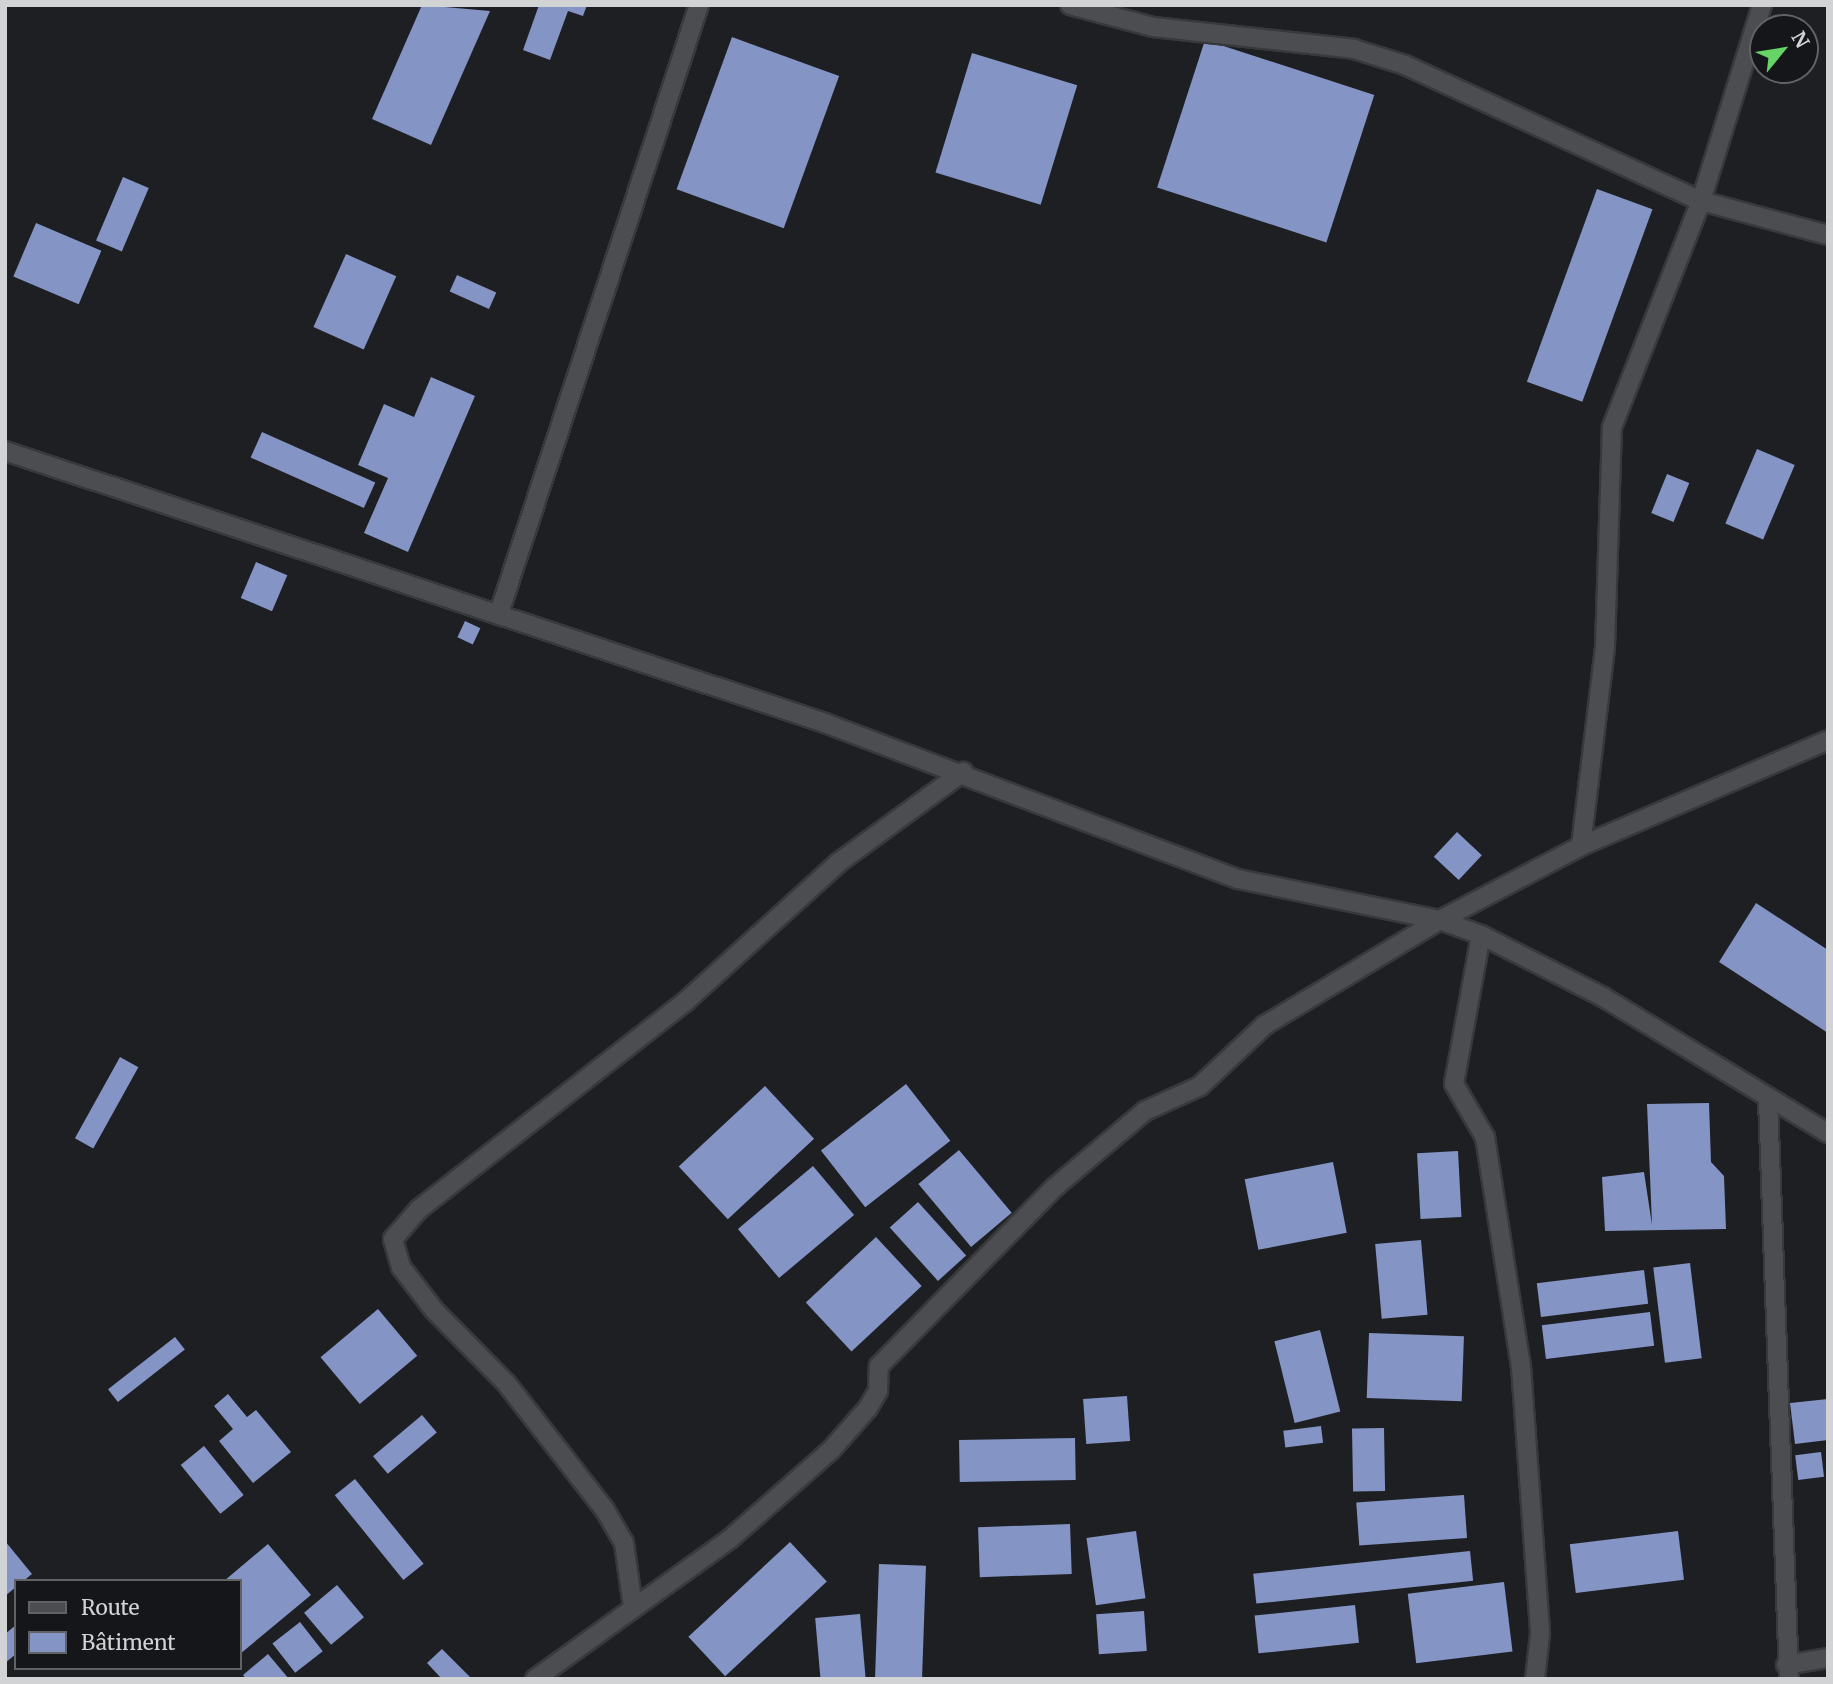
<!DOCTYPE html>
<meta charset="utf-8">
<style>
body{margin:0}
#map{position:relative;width:1833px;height:1684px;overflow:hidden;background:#1e1f23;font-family:Merriweather,serif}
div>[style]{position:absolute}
.building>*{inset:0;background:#8394c5;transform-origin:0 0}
.roads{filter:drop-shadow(2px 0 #38393c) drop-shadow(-2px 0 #38393c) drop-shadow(0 2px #38393c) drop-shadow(0 -2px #38393c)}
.street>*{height:18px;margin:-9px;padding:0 9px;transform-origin:9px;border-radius:9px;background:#4c4d51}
span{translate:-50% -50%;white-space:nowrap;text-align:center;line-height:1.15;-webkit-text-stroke:7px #151619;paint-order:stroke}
.frame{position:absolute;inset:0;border:7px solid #d2d3d5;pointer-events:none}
.legend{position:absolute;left:14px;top:1579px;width:228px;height:91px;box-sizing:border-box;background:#151619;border:2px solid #616264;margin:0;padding:9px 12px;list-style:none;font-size:21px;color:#d2d3d5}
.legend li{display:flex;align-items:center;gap:14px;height:35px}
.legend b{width:35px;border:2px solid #616264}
.north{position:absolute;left:1749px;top:14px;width:70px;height:70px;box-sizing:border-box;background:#151619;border:2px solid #616264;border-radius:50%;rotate:60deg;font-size:19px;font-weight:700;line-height:28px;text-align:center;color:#d2d3d5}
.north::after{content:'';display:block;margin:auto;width:24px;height:32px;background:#66d466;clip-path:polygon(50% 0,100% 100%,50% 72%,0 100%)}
</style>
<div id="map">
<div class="building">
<div style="clip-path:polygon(422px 5px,490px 11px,431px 145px,372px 119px)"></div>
<div style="clip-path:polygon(539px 5px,587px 5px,583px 16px,568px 11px,550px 60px,523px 50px)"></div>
<div style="left:732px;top:37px;width:114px;height:162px;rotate:20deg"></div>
<div style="left:1205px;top:40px;width:178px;height:155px;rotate:18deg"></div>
<div style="left:972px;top:53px;width:110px;height:125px;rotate:17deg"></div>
<div style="left:123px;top:177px;width:28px;height:69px;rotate:23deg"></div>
<div style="left:1597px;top:189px;width:59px;height:205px;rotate:20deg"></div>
<div style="left:36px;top:223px;width:71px;height:58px;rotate:23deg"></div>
<div style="left:346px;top:254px;width:55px;height:80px;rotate:24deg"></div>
<div style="left:457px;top:275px;width:43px;height:18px;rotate:24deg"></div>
<div style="clip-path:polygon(431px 377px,475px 396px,408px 552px,364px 533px,388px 478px,358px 465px,384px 404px,414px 417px)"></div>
<div style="left:262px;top:432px;width:124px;height:28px;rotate:24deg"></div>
<div style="left:1757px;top:449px;width:41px;height:81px;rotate:23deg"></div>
<div style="left:1667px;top:474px;width:24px;height:42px;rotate:22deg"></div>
<div style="left:256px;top:562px;width:34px;height:39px;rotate:23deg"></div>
<div style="left:465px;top:621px;width:17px;height:18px;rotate:25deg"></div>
<div style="left:1457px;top:832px;width:34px;height:34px;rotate:43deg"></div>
<div style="clip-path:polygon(1756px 903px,1828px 950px,1828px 1033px,1719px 962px)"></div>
<div style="left:120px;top:1057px;width:21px;height:93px;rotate:29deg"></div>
<div style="left:906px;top:1084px;width:72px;height:108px;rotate:52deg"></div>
<div style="left:765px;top:1086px;width:72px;height:118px;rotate:47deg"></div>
<div style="clip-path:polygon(1709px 1103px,1711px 1162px,1724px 1176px,1726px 1229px,1605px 1231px,1602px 1177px,1644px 1172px,1652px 1225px,1647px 1104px)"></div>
<div style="left:959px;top:1150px;width:82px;height:53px;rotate:50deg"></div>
<div style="left:1458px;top:1151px;width:66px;height:41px;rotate:87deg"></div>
<div style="left:1333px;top:1162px;width:72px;height:90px;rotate:79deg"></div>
<div style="left:813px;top:1166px;width:64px;height:98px;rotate:50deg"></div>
<div style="left:918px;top:1202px;width:72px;height:38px;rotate:48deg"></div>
<div style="left:876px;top:1237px;width:67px;height:96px;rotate:47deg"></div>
<div style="left:1421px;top:1240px;width:75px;height:46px;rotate:85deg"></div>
<div style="left:1690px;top:1263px;width:96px;height:37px;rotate:83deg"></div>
<div style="left:1644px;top:1270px;width:34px;height:108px;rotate:83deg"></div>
<div style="left:378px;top:1309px;width:61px;height:75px;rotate:50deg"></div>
<div style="left:1650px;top:1312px;width:34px;height:109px;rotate:83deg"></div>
<div style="left:1320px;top:1330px;width:84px;height:47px;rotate:76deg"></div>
<div style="left:1369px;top:1333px;width:95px;height:65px;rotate:2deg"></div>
<div style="left:175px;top:1337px;width:16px;height:85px;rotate:52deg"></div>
<div style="clip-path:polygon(228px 1394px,247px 1417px,256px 1410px,291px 1452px,253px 1483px,219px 1441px,233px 1429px,214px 1406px)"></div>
<div style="left:1127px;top:1396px;width:45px;height:44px;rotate:86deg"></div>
<div style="clip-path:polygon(1828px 1399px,1828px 1440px,1795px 1444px,1790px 1403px)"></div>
<div style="left:422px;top:1415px;width:23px;height:64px;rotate:50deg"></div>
<div style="left:1321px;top:1426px;width:17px;height:38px;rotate:83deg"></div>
<div style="left:1384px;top:1428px;width:63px;height:32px;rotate:89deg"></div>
<div style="left:1075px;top:1438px;width:42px;height:116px;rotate:89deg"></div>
<div style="left:204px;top:1446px;width:63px;height:30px;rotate:51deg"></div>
<div style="left:1821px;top:1452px;width:25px;height:26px;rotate:83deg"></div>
<div style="left:355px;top:1479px;width:109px;height:26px;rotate:51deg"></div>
<div style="left:1464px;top:1495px;width:43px;height:108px;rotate:86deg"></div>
<div style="left:1070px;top:1524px;width:50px;height:92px;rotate:88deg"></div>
<div style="left:1136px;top:1531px;width:68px;height:50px;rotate:82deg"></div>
<div style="left:1678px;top:1531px;width:49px;height:109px;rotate:83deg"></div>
<div style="clip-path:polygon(5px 1541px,32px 1574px,5px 1596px)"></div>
<div style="left:790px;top:1542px;width:54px;height:139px;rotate:47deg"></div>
<div style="clip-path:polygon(268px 1544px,311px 1595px,240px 1654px,240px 1581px,224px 1581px)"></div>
<div style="left:1470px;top:1551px;width:30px;height:218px;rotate:84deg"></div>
<div style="left:879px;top:1564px;width:47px;height:115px;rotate:2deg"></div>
<div style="left:1504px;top:1582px;width:70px;height:97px;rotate:83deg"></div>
<div style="left:337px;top:1585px;width:42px;height:43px;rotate:50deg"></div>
<div style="left:1355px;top:1605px;width:38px;height:101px;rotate:84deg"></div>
<div style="left:1144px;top:1611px;width:40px;height:48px;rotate:86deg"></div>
<div style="left:860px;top:1614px;width:65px;height:45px;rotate:85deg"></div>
<div style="left:300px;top:1622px;width:37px;height:35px;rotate:52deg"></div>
<div style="clip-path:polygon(16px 1625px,16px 1654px,5px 1663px,5px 1634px)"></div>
<div style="clip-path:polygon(442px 1649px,472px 1679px,442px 1679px,427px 1663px)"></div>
<div style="clip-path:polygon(268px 1654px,289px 1679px,246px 1679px,243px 1675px)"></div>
</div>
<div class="roads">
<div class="street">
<div style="left:1070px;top:5px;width:86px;rotate:14.8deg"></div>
<div style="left:1153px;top:27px;width:202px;rotate:6.2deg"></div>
<div style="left:1354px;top:49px;width:53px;rotate:17.4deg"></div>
<div style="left:1405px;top:65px;width:326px;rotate:24.7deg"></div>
<div style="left:1701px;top:201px;width:131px;rotate:15deg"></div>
<div style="left:5px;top:451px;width:864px;rotate:18.35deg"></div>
<div style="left:825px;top:723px;width:441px;rotate:20.7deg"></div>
<div style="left:1238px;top:879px;width:206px;rotate:11.5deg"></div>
<div style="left:1440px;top:920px;width:44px;rotate:20.1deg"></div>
<div style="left:1481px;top:935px;width:137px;rotate:26.9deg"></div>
<div style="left:1603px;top:997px;width:263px;rotate:31.2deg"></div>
<div style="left:499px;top:613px;width:640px;rotate:-71.79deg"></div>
<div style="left:1581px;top:846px;width:199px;rotate:-83.1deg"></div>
<div style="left:1605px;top:648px;width:221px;rotate:-88.2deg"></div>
<div style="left:1612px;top:427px;width:243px;rotate:-68.5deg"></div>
<div style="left:1701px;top:201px;width:205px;rotate:-72.7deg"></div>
<div style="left:1481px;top:935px;width:151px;rotate:100.3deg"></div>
<div style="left:1454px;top:1084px;width:61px;rotate:59.7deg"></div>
<div style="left:1485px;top:1137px;width:232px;rotate:81.1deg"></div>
<div style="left:1521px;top:1366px;width:269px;rotate:85.9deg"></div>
<div style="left:1540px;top:1634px;width:45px;rotate:96.3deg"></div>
<div style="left:1768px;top:1100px;width:579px;rotate:87.92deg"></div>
<div style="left:633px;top:1607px;width:65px;rotate:-98deg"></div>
<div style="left:624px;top:1543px;width:38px;rotate:-120deg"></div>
<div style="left:605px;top:1510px;width:160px;rotate:-127.9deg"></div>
<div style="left:507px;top:1384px;width:104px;rotate:-134.6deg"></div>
<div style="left:434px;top:1310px;width:54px;rotate:-127.5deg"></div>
<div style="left:401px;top:1267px;width:29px;rotate:-106deg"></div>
<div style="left:393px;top:1239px;width:40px;rotate:-49deg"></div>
<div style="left:419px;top:1209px;width:338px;rotate:-37.9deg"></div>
<div style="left:686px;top:1001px;width:205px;rotate:-42.2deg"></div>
<div style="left:838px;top:863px;width:155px;rotate:-36.1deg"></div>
<div style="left:1786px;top:1665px;width:43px;rotate:-9.5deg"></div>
<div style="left:535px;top:1679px;width:240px;rotate:-35.7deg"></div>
<div style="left:730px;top:1539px;width:135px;rotate:-41.4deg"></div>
<div style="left:831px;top:1450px;width:56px;rotate:-48.6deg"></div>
<div style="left:868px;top:1408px;width:20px;rotate:-60deg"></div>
<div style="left:878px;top:1391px;width:25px;rotate:-88deg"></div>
<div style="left:879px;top:1366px;width:251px;rotate:-45.5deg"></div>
<div style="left:1055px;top:1187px;width:118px;rotate:-40.2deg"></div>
<div style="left:1145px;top:1111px;width:60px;rotate:-24.4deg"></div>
<div style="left:1200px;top:1086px;width:89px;rotate:-43.2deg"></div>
<div style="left:1265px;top:1025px;width:204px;rotate:-31deg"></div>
<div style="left:1440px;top:920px;width:159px;rotate:-27.7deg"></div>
<div style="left:1581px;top:846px;width:269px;rotate:-23.2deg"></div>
</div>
</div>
<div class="frame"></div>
<ul class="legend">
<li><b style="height:9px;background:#4c4d51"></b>Route</li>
<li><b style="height:19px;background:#8394c5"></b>Bâtiment</li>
</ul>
<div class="north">N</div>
</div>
